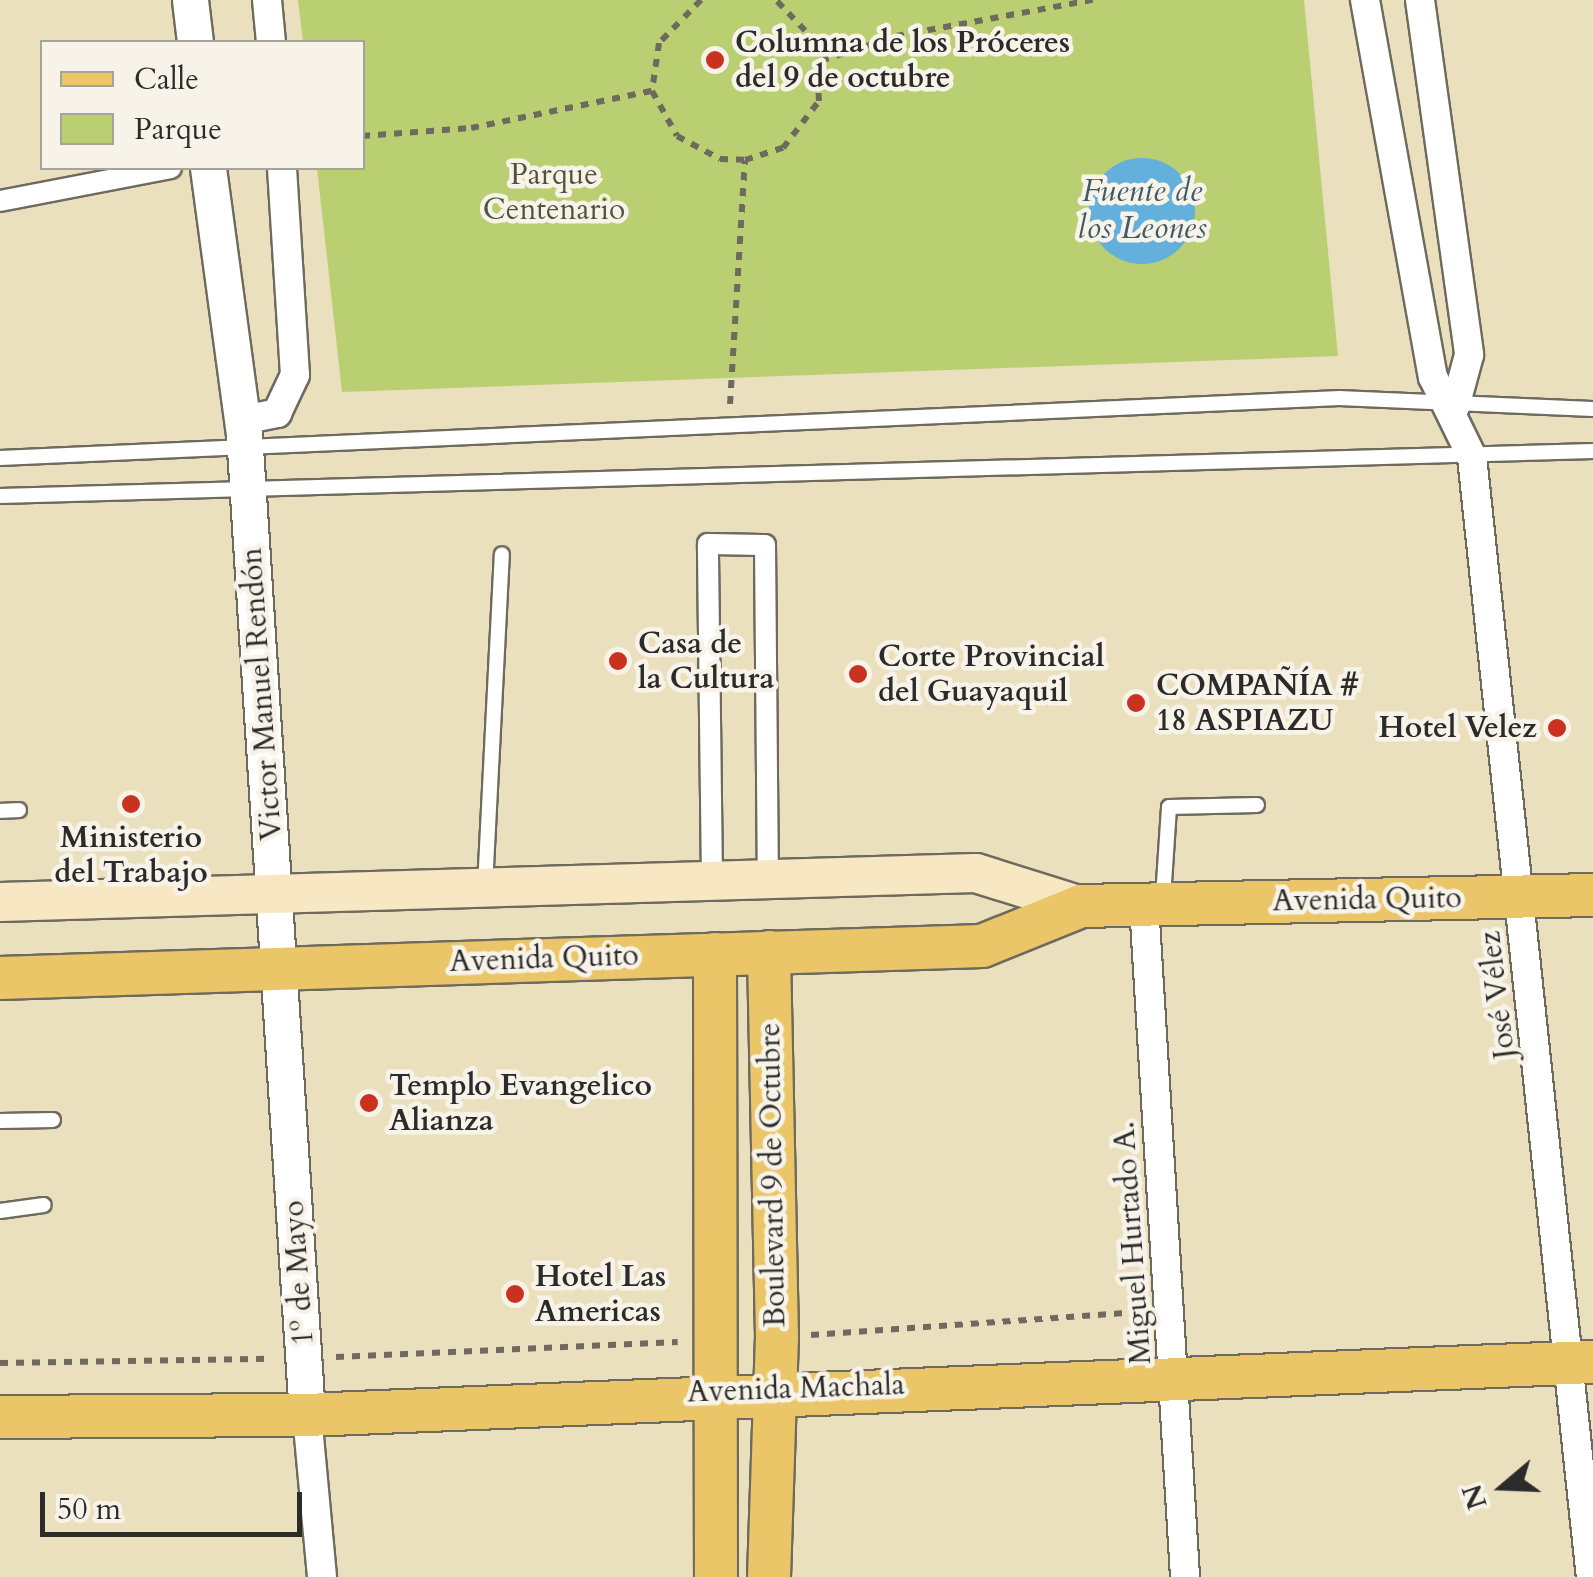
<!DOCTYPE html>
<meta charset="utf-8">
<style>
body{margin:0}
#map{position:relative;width:1593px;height:1577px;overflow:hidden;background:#ebe0be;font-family:Cardo,serif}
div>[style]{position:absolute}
.green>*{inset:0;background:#bace72}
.water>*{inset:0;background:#63b0dc}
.round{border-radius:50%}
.path>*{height:6px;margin-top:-3px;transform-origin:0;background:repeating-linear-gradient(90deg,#6e6a5e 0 8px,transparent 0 16px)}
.roads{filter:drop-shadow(2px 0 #6e6a5e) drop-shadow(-2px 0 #6e6a5e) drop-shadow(0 2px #6e6a5e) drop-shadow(0 -2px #6e6a5e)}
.service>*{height:14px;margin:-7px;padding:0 7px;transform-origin:7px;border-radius:7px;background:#fff}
.pedestrian>*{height:20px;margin:-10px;padding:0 10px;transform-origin:10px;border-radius:10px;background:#fff}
.minor>*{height:28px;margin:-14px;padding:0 14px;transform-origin:14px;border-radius:14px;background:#fff}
.tertiary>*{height:35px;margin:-17.5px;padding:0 17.5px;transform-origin:17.5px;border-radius:17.5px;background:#fff}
.secondary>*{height:38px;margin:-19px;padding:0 19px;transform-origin:19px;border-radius:19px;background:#f7e8c3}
.primary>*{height:42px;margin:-21px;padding:0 21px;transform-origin:21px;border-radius:21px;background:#ebc669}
.dots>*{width:28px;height:28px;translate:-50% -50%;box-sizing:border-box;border:5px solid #f7f3e8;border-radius:50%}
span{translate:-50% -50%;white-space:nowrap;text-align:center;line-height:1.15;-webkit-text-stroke:9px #f7f3e8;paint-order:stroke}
.poi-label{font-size:30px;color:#2b2b2b;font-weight:700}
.left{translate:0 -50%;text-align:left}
.right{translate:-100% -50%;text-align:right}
.park-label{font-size:30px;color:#4f543d}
.street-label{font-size:30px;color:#2b2b2b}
.water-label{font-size:32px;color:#3f5a69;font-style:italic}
.legend{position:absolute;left:40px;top:40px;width:325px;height:130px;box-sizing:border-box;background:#f7f3e8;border:2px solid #a5a39c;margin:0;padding:12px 18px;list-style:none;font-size:30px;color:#2b2b2b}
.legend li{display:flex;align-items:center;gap:20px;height:50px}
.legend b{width:50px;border:2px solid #a5a39c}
.north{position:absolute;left:1453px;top:1437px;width:100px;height:100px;-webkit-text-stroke:8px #f7f3e8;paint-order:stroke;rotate:251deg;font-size:28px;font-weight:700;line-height:40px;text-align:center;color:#2b2b2b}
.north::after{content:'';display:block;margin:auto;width:35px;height:45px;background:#2b2b2b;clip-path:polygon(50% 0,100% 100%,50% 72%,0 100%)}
.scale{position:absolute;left:40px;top:1492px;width:262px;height:45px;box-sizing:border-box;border:5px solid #2b2b2b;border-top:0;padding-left:12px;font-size:30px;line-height:35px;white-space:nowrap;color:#2b2b2b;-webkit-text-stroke:8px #f7f3e8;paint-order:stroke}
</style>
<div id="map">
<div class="green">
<div style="clip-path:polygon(298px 0,1304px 0,1338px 356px,342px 392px,317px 168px,362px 168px,362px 42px,303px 42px)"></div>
</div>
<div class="water">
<div class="round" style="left:1089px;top:158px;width:106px;height:106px"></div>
</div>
<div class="path">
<div style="left:701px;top:0;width:60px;rotate:134.3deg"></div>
<div style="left:659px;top:43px;width:49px;rotate:98.3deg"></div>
<div style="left:652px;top:91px;width:51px;rotate:60.9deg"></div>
<div style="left:677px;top:136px;width:49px;rotate:28.1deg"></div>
<div style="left:720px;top:159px;width:25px;rotate:2deg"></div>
<div style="left:745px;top:160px;width:40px;rotate:-18deg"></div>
<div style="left:783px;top:148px;width:59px;rotate:-52.5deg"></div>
<div style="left:819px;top:101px;width:59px;rotate:-92.9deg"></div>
<div style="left:816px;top:42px;width:58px;rotate:-133.6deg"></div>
<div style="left:821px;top:61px;width:79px;rotate:-18.4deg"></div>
<div style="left:896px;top:36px;width:200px;rotate:-10.4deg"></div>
<div style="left:362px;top:136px;width:109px;rotate:-4.2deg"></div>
<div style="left:471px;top:128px;width:185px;rotate:-11.6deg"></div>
<div style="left:730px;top:404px;width:244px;rotate:-86.5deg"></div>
<div style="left:811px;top:1335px;width:332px;rotate:-4deg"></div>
<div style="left:336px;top:1357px;width:342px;rotate:-2.5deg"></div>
<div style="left:0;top:1363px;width:269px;rotate:-0.9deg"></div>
</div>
<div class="roads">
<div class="service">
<div style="left:0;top:458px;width:1341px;rotate:-2.56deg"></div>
<div style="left:1340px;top:398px;width:253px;rotate:2.5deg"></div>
<div style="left:0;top:496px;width:1594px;rotate:-1.62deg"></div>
<div style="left:0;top:811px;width:19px;rotate:-3deg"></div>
<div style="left:485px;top:887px;width:333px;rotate:-87.1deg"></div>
<div style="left:1163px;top:898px;width:91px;rotate:-86.2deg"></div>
<div style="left:1169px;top:807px;width:88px;rotate:-1.3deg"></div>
<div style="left:0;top:1121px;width:53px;rotate:-1.1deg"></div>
<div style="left:0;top:1211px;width:44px;rotate:-7.8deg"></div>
</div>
<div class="pedestrian">
<div style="left:0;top:201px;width:174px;rotate:-10.9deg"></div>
<div style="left:712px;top:881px;width:337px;rotate:-90.7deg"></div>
<div style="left:708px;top:544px;width:57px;rotate:1deg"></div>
<div style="left:765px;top:545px;width:334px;rotate:89.5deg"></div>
</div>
<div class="minor">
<div style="left:267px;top:0;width:42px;rotate:84.6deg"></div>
<div style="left:1365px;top:0;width:383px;rotate:79.8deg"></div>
<div style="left:1433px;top:377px;width:89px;rotate:64deg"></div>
<div style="left:1472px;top:457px;width:1126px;rotate:83.94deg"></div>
<div style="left:1420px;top:0;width:358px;rotate:82.1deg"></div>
<div style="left:1469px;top:355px;width:54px;rotate:105.1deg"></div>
<div style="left:242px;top:420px;width:36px;rotate:-11deg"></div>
<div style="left:277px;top:413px;width:42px;rotate:-64.7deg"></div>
<div style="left:295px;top:375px;width:207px;rotate:-93.6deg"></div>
<div style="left:1144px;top:904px;width:674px;rotate:86.51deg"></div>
<div style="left:307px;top:1415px;width:163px;rotate:84.7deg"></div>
</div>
<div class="tertiary">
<div style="left:190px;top:0;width:42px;rotate:83.2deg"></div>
<div style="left:208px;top:168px;width:267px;rotate:82.3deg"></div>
<div style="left:244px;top:433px;width:984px;rotate:86.33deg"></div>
</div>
<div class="secondary">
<div style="left:0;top:902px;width:976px;rotate:-1.7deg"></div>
<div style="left:976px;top:873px;width:110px;rotate:17.4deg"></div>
</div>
<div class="primary">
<div style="left:715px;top:954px;width:623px;rotate:89.91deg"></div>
<div style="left:0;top:978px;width:983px;rotate:-1.87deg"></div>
<div style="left:982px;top:946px;width:107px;rotate:-22deg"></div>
<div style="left:1081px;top:906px;width:512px;rotate:-1.23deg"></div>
<div style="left:0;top:1417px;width:307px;rotate:-0.4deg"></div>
<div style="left:307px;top:1415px;width:1287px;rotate:-2.36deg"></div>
<div style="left:769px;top:1577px;width:240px;rotate:-88.1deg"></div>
<div style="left:777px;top:1337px;width:385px;rotate:-91.2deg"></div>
</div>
</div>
<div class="dots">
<div style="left:715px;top:60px;background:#c8321e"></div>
<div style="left:618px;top:661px;background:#c8321e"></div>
<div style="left:858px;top:674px;background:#c8321e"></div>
<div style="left:1136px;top:703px;background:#c8321e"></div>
<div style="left:1557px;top:728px;background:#c8321e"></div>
<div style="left:131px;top:804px;background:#c8321e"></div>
<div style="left:369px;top:1103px;background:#c8321e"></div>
<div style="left:515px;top:1294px;background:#c8321e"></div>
</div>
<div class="poi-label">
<span class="left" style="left:735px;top:60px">Columna de los Próceres<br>del 9 de octubre</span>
<span class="left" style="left:638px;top:661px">Casa de<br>la Cultura</span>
<span class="left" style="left:878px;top:674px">Corte Provincial<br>del Guayaquil</span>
<span class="left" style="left:1156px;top:703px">COMPAÑÍA #<br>18 ASPIAZU</span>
<span class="right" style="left:1537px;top:728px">Hotel Velez</span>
<span style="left:131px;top:855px">Ministerio<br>del Trabajo</span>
<span class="left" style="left:389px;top:1103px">Templo Evangelico<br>Alianza</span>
<span class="left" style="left:535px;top:1294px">Hotel Las<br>Americas</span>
</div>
<div class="park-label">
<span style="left:554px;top:192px">Parque<br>Centenario</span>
</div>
<div class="street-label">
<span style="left:262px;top:694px;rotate:-94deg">Victor Manuel Rendón</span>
<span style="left:1367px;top:900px;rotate:-1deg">Avenida Quito</span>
<span style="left:544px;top:959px;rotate:-2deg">Avenida Quito</span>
<span style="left:1498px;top:995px;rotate:-97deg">José Vélez</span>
<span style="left:773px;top:1175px;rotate:-91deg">Boulevard 9 de Octubre</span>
<span style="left:1133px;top:1243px;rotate:-94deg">Miguel Hurtado A.</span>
<span style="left:299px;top:1273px;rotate:-94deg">1º de Mayo</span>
<span style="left:796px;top:1389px;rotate:-2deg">Avenida Machala</span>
</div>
<div class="water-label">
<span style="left:1142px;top:210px">Fuente de<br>los Leones</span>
</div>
<ul class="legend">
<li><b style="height:12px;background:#ebc669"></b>Calle</li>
<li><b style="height:28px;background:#bace72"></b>Parque</li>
</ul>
<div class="north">N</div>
<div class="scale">50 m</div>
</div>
